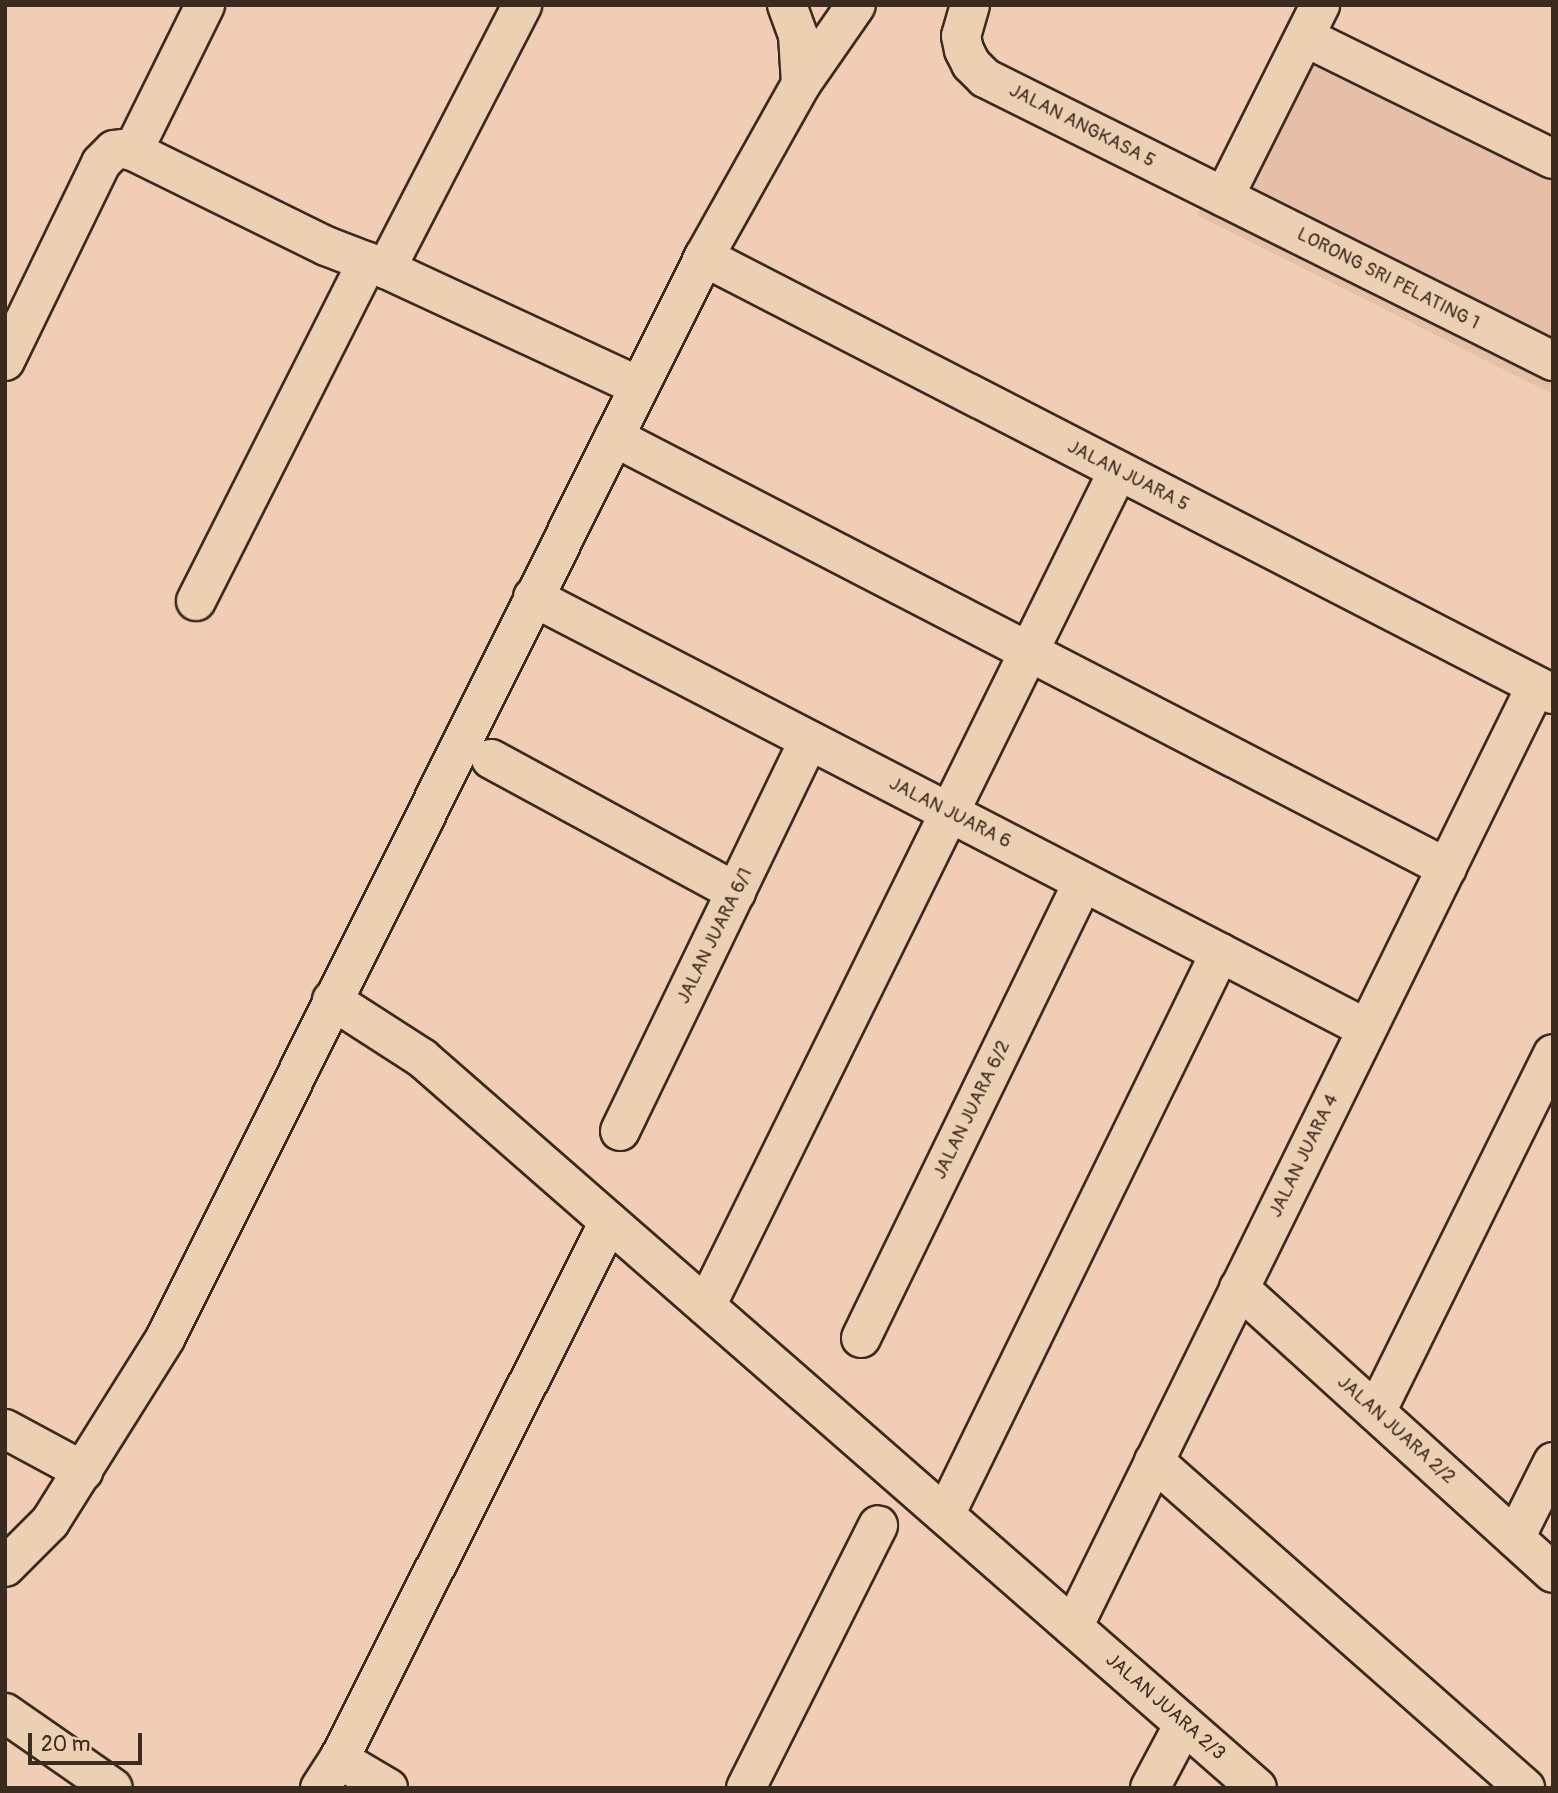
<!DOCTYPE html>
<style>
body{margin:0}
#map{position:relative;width:1558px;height:1793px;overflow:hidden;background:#f0cdb4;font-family:Pangolin,sans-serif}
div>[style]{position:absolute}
.built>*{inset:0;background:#e6bfa9}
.roads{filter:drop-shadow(2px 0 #3b2a1e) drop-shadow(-2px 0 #3b2a1e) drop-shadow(0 2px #3b2a1e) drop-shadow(0 -2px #3b2a1e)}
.minor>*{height:38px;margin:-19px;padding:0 19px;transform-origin:19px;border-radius:19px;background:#ecd0b3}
span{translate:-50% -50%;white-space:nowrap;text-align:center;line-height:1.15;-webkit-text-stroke:6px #ecd0b3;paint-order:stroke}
.street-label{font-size:19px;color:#3b2a1e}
.frame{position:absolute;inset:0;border:7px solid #3b2a1e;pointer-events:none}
.scale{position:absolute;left:28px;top:1733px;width:114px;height:32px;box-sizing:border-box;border:4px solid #3b2a1e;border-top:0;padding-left:9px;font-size:21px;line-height:24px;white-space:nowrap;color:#3b2a1e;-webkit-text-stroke:5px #ecd0b3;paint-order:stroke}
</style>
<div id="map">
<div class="built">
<div style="clip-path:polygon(1293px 18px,1553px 146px,1553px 394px,1197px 215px)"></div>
</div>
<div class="roads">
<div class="minor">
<div style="left:787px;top:5px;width:32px;rotate:70deg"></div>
<div style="left:798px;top:35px;width:49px;rotate:86.5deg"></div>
<div style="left:970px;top:5px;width:32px;rotate:106deg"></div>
<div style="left:961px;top:36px;width:14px;rotate:78deg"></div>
<div style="left:964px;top:50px;width:16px;rotate:63deg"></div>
<div style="left:971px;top:64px;width:20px;rotate:45deg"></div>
<div style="left:985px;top:78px;width:635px;rotate:26.48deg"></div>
<div style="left:1305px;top:37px;width:276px;rotate:26.2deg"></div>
<div style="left:133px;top:151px;width:163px;rotate:-63.7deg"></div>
<div style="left:1224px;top:197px;width:215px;rotate:-63.4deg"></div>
<div style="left:704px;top:257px;width:955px;rotate:27.24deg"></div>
<div style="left:386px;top:269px;width:297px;rotate:-62.7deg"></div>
<div style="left:5px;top:361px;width:220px;rotate:-64.1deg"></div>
<div style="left:101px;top:163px;width:18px;rotate:-45deg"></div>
<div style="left:114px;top:150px;width:10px;rotate:-6deg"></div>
<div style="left:124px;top:149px;width:9px;rotate:13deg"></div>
<div style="left:133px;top:151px;width:215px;rotate:26.2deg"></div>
<div style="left:326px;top:246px;width:64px;rotate:21deg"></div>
<div style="left:386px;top:269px;width:278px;rotate:24.9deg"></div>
<div style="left:614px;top:437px;width:938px;rotate:27.36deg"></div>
<div style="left:533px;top:597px;width:939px;rotate:27.38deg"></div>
<div style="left:196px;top:601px;width:380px;rotate:-63.2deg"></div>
<div style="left:491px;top:759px;width:279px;rotate:28.5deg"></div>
<div style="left:332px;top:1000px;width:107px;rotate:32.8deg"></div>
<div style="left:422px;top:1058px;width:1109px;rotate:41.16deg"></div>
<div style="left:620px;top:1131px;width:434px;rotate:-64.2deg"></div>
<div style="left:1239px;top:1288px;width:424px;rotate:42.2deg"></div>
<div style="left:706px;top:1306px;width:931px;rotate:-63.74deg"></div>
<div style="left:861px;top:1338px;width:507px;rotate:-64.04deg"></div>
<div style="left:1376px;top:1412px;width:399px;rotate:-63.7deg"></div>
<div style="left:5px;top:1429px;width:89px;rotate:28.3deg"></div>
<div style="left:1154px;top:1461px;width:495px;rotate:41.4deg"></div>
<div style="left:945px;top:1515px;width:626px;rotate:-63.93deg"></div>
<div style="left:1515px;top:1538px;width:85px;rotate:-63.4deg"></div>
<div style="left:5px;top:1567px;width:64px;rotate:-45deg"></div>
<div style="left:50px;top:1522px;width:218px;rotate:-57.9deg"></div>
<div style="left:166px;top:1337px;width:1207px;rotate:-63.52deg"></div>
<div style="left:704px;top:257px;width:198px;rotate:-60.7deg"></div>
<div style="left:801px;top:84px;width:96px;rotate:-55.2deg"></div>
<div style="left:1073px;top:1627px;width:1049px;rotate:-63.8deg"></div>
<div style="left:5px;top:1713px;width:131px;rotate:34.8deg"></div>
<div style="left:339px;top:1759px;width:57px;rotate:30.6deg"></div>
<div style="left:320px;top:1788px;width:35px;rotate:-57deg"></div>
<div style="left:339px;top:1759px;width:601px;rotate:-63.31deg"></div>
<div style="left:746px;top:1788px;width:294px;rotate:-63.3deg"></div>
<div style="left:1150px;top:1788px;width:72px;rotate:-62deg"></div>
</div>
</div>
<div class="street-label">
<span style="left:1082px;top:126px;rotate:27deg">JALAN ANGKASA 5</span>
<span style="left:1388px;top:279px;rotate:27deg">LORONG SRI PELATING 1</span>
<span style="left:1128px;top:476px;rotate:27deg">JALAN JUARA 5</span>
<span style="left:950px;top:813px;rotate:27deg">JALAN JUARA 6</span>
<span style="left:715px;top:936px;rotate:-64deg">JALAN JUARA 6/1</span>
<span style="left:972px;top:1110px;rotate:-64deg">JALAN JUARA 6/2</span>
<span style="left:1304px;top:1156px;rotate:-64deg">JALAN JUARA 4</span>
<span style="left:1396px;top:1430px;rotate:42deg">JALAN JUARA 2/2</span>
<span style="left:1165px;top:1707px;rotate:41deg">JALAN JUARA 2/3</span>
</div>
<div class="frame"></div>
<div class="scale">20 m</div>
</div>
